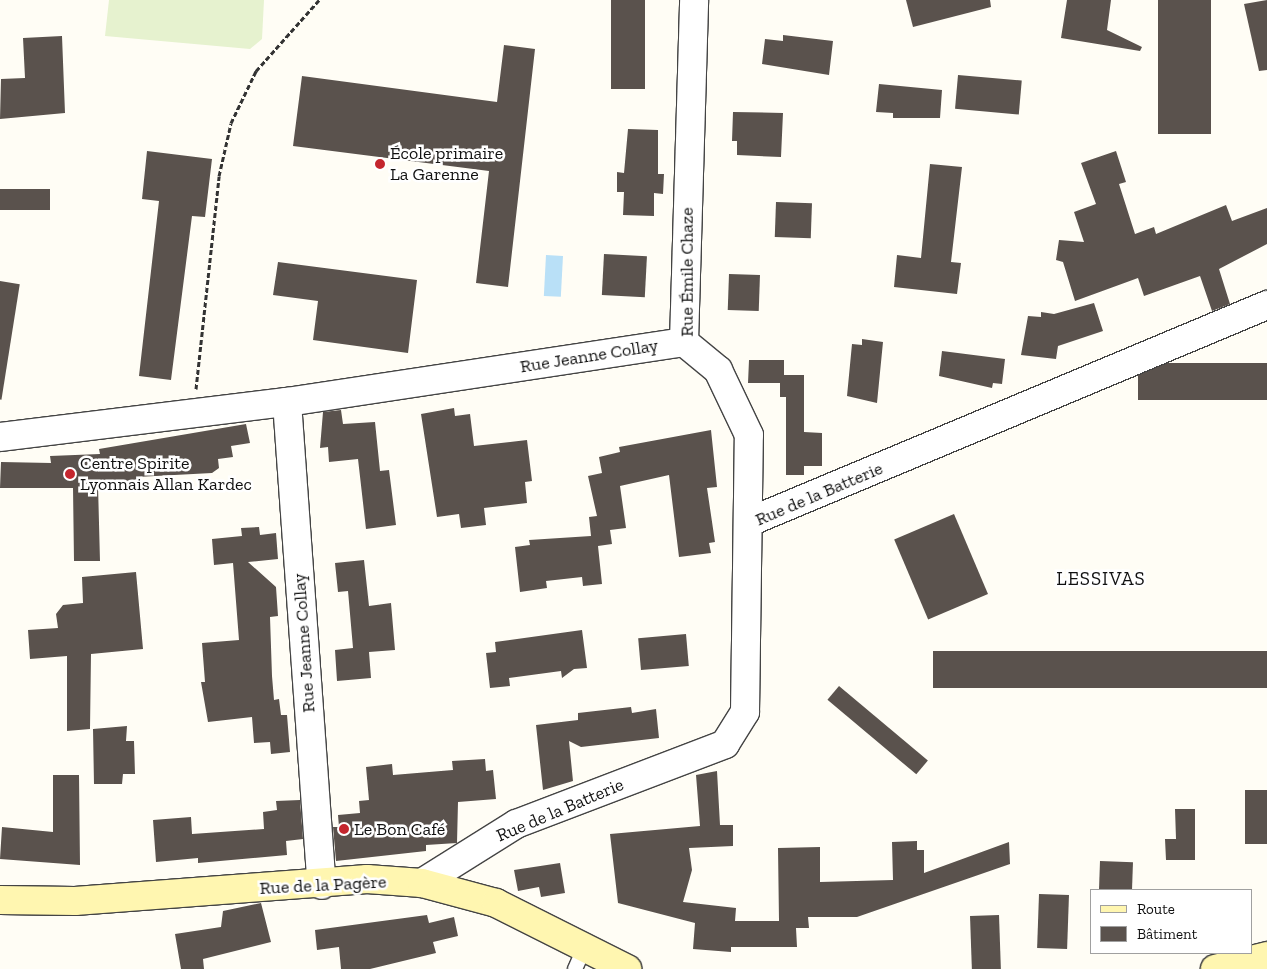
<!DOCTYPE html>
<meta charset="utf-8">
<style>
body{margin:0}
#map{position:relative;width:1267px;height:969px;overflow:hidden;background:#fffdf5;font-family:"Zilla Slab",serif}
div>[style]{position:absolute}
.pitch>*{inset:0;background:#e6f2cf}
.water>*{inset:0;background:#b9e0f7;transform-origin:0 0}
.building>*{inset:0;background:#5a524d;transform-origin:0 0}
.path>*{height:3px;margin-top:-1.5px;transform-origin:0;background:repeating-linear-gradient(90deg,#333 0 5px,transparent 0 7.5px)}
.roads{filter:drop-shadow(1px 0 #444) drop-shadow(-1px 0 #444) drop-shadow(0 1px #444) drop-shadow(0 -1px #444)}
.lane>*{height:14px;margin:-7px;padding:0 7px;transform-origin:7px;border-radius:7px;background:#fff}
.street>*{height:28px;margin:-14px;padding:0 14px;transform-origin:14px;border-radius:14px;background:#fff}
.secondary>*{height:28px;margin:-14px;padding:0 14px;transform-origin:14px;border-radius:14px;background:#fff6b0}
.dots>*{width:14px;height:14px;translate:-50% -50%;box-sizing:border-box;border:2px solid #fff;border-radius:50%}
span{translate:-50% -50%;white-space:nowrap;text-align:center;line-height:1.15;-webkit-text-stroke:5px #fff;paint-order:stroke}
.poi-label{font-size:18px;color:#111}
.left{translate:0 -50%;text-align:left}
.street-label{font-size:18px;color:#111}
.neighbourhood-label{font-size:19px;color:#111;letter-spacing:1px}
.legend{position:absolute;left:1090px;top:889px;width:162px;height:65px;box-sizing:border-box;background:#fff;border:1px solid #a0a0a0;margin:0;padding:6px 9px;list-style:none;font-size:15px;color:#111}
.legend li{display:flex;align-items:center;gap:10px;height:25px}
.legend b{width:25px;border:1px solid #a0a0a0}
</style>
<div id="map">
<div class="pitch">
<div style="clip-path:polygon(109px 0,264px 0,262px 39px,250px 49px,105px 36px)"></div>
</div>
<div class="water">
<div style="left:546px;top:255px;width:17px;height:41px;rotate:3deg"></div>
</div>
<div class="building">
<div style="left:611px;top:0;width:34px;height:89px"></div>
<div style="clip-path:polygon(906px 0,990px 0,991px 7px,913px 27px)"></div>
<div style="clip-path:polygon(1067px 0,1111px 0,1107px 30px,1142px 47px,1140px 51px,1061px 38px)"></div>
<div style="left:1158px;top:0;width:53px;height:134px"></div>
<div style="clip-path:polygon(1267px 0,1267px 70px,1259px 71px,1244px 4px)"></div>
<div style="clip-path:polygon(783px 35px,833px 41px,829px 75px,762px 64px,765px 39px,783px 41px)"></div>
<div style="clip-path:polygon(62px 36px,65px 113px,0 119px,1px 79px,25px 78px,23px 38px)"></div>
<div style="clip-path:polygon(504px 45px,535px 49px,508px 287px,476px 283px,489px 171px,293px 146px,302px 76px,497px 102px)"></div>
<div style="left:958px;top:75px;width:64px;height:34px;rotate:5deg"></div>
<div style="clip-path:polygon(879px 84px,942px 90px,940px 118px,893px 118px,893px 113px,876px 112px)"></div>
<div style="clip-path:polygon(733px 112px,783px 113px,781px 157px,737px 155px,737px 141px,732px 141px)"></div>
<div style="clip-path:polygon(628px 129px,658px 130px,658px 174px,664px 174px,663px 194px,654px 193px,654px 216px,623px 215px,624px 192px,617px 192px,617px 172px,624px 173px)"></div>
<div style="clip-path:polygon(147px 151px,212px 159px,205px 217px,192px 216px,171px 380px,139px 376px,159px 201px,142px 199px)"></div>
<div style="clip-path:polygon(1116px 151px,1126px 182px,1119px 184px,1135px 234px,1154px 227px,1156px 234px,1226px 205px,1232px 221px,1267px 208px,1267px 244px,1219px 269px,1230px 304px,1212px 311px,1200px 276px,1144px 296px,1138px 278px,1075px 301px,1063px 262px,1056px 260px,1059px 240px,1084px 242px,1074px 212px,1096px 204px,1081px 163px)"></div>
<div style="clip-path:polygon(930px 164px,962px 167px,951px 262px,961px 263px,957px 294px,894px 287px,897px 255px,921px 258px)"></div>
<div style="left:50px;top:189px;width:21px;height:50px;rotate:90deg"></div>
<div style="left:776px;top:202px;width:36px;height:35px;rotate:2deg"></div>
<div style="left:604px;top:254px;width:43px;height:41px;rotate:3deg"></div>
<div style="clip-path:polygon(278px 262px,417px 280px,408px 353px,313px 340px,318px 301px,273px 295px)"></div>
<div style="left:729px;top:274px;width:31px;height:36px;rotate:2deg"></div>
<div style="left:0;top:281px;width:20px;height:117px;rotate:9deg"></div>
<div style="clip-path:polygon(1094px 303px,1103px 331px,1058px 346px,1056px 359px,1021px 355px,1028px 316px,1041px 317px,1041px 312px,1054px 314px)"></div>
<div style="clip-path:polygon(862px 339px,883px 342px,877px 403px,847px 396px,852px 344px,862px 345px)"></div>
<div style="clip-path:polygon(942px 351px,1005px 359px,1002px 384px,993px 383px,992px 388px,939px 376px)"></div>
<div style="clip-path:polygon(749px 360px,784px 360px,784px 375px,804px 375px,804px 432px,822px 433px,822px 466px,804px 466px,804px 475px,786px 475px,786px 397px,780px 397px,780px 383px,748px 383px)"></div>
<div style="left:1267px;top:363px;width:37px;height:129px;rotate:90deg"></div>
<div style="clip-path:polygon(454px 408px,455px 416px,470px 414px,474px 446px,527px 440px,532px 481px,525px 482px,527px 503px,484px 508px,486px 525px,461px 528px,459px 514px,437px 517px,421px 414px)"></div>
<div style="clip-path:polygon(341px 410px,343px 424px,375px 422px,380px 471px,389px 470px,396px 525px,366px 529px,358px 459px,329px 462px,328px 447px,320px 448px,323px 412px)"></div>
<div style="clip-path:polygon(246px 424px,250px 443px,231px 446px,233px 457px,218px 459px,219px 468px,212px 473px,137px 477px,137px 481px,98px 485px,100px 561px,74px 561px,73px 488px,0 488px,1px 462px,51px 463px,50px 456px,100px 454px,99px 449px)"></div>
<div style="clip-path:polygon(711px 430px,717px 487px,707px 488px,715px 542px,709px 543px,711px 553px,679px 557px,669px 475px,620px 486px,626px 528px,610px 530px,612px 544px,598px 546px,602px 584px,583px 586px,582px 577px,546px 581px,547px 588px,520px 592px,515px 547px,530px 545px,529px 540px,591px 536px,589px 517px,597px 516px,588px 476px,602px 473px,599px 457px,620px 452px,619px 447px)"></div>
<div style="left:954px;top:514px;width:87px;height:65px;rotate:67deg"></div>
<div style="clip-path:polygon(259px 527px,260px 535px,276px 533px,278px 559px,248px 562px,276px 587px,278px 616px,270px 617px,272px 676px,274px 700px,279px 699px,281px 715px,287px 715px,290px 752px,271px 754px,270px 742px,254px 743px,252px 717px,208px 722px,201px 682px,205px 682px,202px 643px,239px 640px,233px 563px,214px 565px,212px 539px,242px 536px,241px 528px)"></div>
<div style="clip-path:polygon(364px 560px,369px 606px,391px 603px,395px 650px,369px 652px,371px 678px,337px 681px,335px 650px,353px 648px,348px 591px,338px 592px,335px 563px)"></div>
<div style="clip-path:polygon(136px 572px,143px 649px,91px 654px,90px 729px,67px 731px,67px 656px,30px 659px,28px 630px,58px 628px,56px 614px,63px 605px,83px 603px,82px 577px)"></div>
<div style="clip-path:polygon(582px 630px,587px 668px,574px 669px,562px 678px,561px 671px,509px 678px,510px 686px,490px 688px,486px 653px,496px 652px,495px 642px)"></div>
<div style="left:686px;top:634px;width:32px;height:48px;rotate:85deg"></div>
<div style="left:1267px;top:651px;width:37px;height:334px;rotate:90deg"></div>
<div style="left:839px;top:686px;width:116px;height:18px;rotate:40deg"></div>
<div style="clip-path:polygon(631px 707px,632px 713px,656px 709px,659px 738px,581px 747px,569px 741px,573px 781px,543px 790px,536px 725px,578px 720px,578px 713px)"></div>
<div style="clip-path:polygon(127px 726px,126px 741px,134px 741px,135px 774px,123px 774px,122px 784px,94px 784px,93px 729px)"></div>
<div style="clip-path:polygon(485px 759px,486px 771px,493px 770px,496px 799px,458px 802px,457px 843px,426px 845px,426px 851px,336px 861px,333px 827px,339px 827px,338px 815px,360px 813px,359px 801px,369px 800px,366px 767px,392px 764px,393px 775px,453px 770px,452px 761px)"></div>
<div style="clip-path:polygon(717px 771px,720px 825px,733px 825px,733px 846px,689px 848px,692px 870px,683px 902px,736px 908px,735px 921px,779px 921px,778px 848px,820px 847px,820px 882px,893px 880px,892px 842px,917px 841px,917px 850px,924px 850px,924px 873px,1009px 842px,1010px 864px,857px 917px,808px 917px,809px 928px,796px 928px,797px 947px,731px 947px,731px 952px,693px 949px,695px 923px,618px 903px,610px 834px,700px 826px,696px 775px)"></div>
<div style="clip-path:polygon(53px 775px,79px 775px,80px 865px,0 859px,2px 827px,53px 832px)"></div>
<div style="left:1267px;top:790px;width:54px;height:22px;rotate:90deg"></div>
<div style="clip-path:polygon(300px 800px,303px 839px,286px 841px,287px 855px,198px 863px,198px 858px,156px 862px,153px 820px,191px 817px,192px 834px,264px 829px,263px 812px,277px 810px,276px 801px)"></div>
<div style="clip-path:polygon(1175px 809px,1195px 809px,1195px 860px,1166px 860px,1165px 839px,1176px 839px)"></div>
<div style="left:1100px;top:861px;width:33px;height:29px;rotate:2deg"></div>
<div style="clip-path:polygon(560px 863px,565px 893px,541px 897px,539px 887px,518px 891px,514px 870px)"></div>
<div style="left:1039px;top:894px;width:30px;height:54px;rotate:2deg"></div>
<div style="clip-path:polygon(261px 903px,271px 942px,203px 959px,204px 969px,181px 969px,175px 934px,221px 927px,223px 911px)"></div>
<div style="clip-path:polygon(427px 915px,429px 923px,454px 917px,458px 936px,433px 942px,436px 953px,370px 969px,341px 969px,339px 947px,317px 950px,315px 930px)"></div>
<div style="left:999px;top:915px;width:54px;height:29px;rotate:88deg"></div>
</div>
<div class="path">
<div style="left:196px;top:389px;width:214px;rotate:-83.8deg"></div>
<div style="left:219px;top:176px;width:54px;rotate:-77.2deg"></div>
<div style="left:231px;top:123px;width:58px;rotate:-64.3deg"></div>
<div style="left:256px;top:71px;width:95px;rotate:-48.4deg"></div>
</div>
<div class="roads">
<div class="lane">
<div style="left:575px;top:969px;width:24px;rotate:-66deg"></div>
</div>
<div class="street">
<div style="left:287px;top:402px;width:484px;rotate:85.9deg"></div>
<div style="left:0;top:437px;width:289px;rotate:-7deg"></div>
<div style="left:287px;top:402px;width:402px;rotate:-8.6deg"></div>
<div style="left:749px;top:522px;width:562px;rotate:-22.73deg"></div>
<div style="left:422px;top:883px;width:111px;rotate:-32.1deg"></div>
<div style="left:516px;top:824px;width:224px;rotate:-20.9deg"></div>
<div style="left:725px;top:744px;width:38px;rotate:-58deg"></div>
<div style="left:745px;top:712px;width:277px;rotate:-89.2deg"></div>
<div style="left:749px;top:435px;width:72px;rotate:-115.5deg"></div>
<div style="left:718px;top:370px;width:44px;rotate:-140.5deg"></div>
<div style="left:684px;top:342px;width:342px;rotate:-88.3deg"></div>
</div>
<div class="secondary">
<div style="left:0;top:900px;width:75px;rotate:0.8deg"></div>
<div style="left:75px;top:901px;width:293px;rotate:-4.3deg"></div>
<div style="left:367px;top:879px;width:55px;rotate:4.2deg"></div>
<div style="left:422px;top:883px;width:77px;rotate:15.1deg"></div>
<div style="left:496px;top:903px;width:147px;rotate:26.7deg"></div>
<div style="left:1215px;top:969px;width:54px;rotate:-14deg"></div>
</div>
</div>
<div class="dots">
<div style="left:380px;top:164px;background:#c4262e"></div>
<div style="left:70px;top:474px;background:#c4262e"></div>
<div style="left:344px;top:829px;background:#c4262e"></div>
</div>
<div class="poi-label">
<span class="left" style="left:390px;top:164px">École primaire<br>La Garenne</span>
<span class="left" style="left:80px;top:474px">Centre Spirite<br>Lyonnais Allan Kardec</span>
<span class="left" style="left:354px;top:829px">Le Bon Café</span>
</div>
<div class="street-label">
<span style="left:687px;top:272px;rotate:-90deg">Rue Émile Chaze</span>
<span style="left:589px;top:356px;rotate:-9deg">Rue Jeanne Collay</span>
<span style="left:819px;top:494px;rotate:-23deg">Rue de la Batterie</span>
<span style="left:304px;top:643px;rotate:-94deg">Rue Jeanne Collay</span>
<span style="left:560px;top:810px;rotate:-23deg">Rue de la Batterie</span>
<span style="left:323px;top:885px;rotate:-3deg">Rue de la Pagère</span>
</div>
<div class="neighbourhood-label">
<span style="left:1101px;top:579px">LESSIVAS</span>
</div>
<ul class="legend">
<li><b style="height:6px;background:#fff6b0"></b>Route</li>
<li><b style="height:14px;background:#5a524d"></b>Bâtiment</li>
</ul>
</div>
